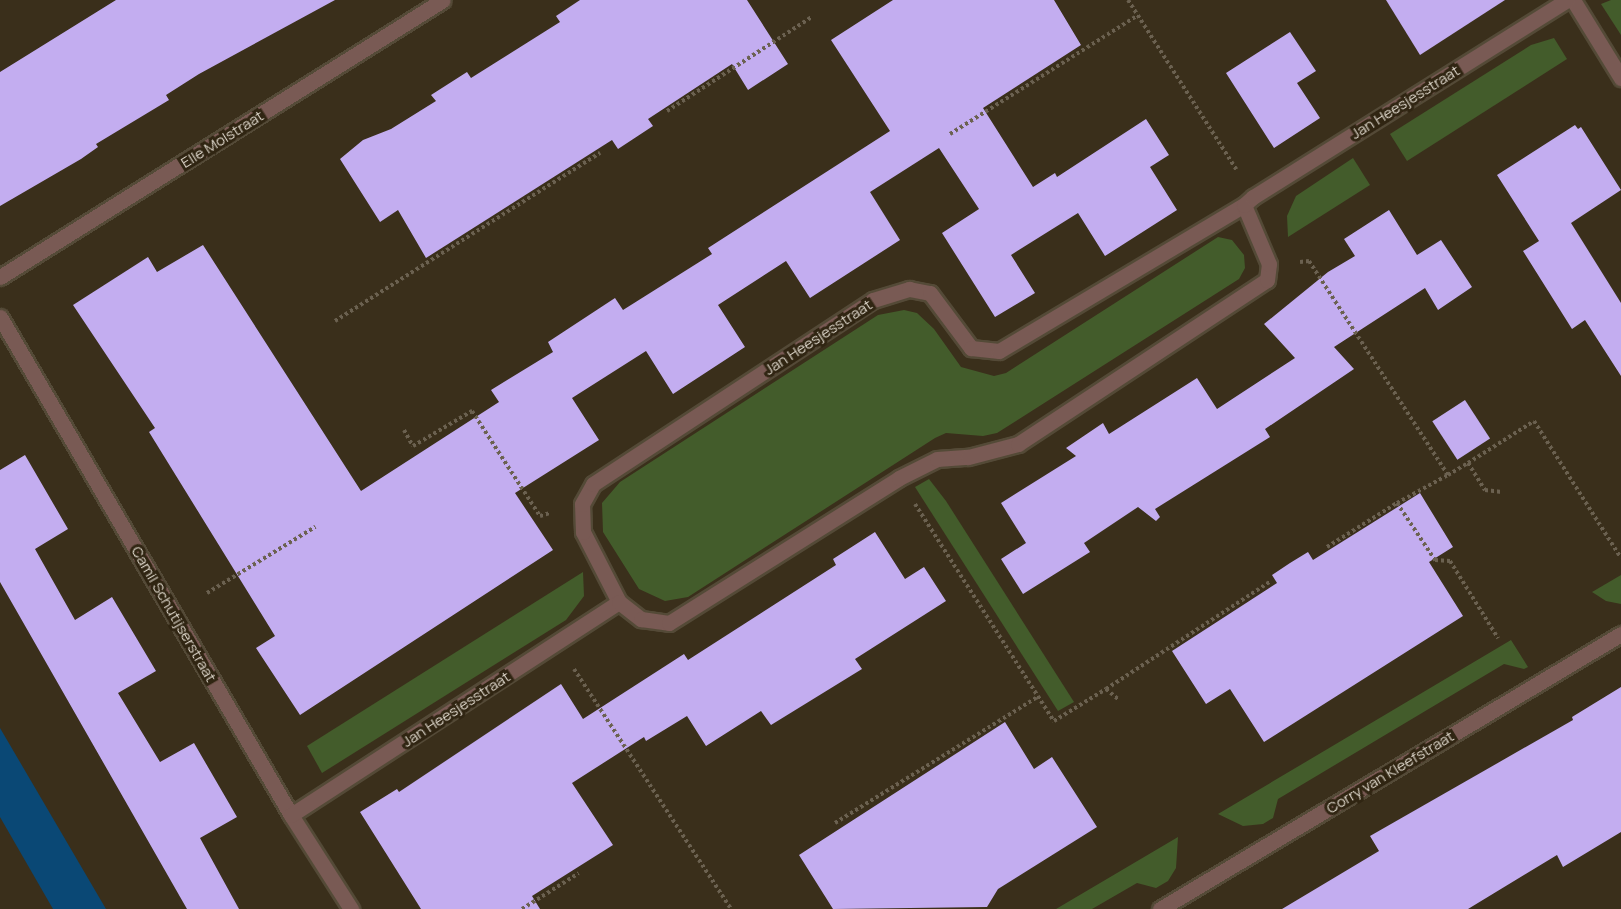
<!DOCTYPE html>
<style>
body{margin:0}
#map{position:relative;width:1621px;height:909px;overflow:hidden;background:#3a2f1b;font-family:Manrope,sans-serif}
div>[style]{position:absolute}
.green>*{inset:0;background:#435c2b}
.water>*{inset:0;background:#0a4875}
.building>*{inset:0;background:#c3adf0;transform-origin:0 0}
.path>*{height:4px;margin-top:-2px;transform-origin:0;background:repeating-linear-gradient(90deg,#6b6150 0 3px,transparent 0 6px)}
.roads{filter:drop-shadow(2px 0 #544a37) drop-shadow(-2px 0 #544a37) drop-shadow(0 2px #544a37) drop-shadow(0 -2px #544a37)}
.minor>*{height:15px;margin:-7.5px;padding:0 7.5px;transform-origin:7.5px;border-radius:7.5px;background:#795a54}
span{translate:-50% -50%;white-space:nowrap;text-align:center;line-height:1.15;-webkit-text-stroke:6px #302512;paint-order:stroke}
.street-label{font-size:15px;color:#dcd5c9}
</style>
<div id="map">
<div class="green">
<div style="clip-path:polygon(1611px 0,1621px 0,1621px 35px,1601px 4px)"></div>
<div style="clip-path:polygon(1554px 38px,1567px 59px,1407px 161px,1390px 134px,1531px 45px)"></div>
<div style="clip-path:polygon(1353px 158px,1370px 185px,1288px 237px,1287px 216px,1296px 196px)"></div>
<div style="clip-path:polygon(1218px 237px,1232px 240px,1244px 255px,1245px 268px,1239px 279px,997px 433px,983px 436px,946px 433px,935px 438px,688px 597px,665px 601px,639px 589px,603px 532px,602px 503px,620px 482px,878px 315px,904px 310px,917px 313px,934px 329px,961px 367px,994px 376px,1006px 373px)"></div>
<div style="clip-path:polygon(929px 479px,946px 501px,1074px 702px,1058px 711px,915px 487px)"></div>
<div style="clip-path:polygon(583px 572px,584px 596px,566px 620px,322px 773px,307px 746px)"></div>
<div style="clip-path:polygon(1621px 575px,1621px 604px,1606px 601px,1592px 592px)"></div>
<div style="clip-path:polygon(1511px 640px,1528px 667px,1524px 669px,1504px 664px,1278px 799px,1273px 818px,1263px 824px,1243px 826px,1218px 814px)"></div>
<div style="clip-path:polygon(1178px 837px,1176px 868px,1168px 881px,1156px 888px,1137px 883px,1092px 909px,1056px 909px)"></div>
</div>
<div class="water">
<div style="clip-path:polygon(0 728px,106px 909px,53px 909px,0 817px)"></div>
</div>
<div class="building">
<div style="clip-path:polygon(116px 0,335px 0,199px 74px,166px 95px,169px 100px,96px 144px,98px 147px,81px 159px,0 206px,0 72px)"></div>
<div style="clip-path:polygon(580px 0,747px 0,788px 64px,748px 90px,732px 64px,648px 119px,653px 126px,618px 149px,612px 140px,426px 258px,398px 210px,380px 222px,340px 159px,363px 140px,391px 129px,436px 101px,431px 95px,467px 72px,471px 78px,560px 22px,556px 16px)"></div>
<div style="clip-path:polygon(893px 0,1054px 0,1081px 45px,983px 108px,1033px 187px,1055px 173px,1057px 177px,1146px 119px,1169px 155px,1150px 167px,1177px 210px,1105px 256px,1078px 213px,1011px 255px,1035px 293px,995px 317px,942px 233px,979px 209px,939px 148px,870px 192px,900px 240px,810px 298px,786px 261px,718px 305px,745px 347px,673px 394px,646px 351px,572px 398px,599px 440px,515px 493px,553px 550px,300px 715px,256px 648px,275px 636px,149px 432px,155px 428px,73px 305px,148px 257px,157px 272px,203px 245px,361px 491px,499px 402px,491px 390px,553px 352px,548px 342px,615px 298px,623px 310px,712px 254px,708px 248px,890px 131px,831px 40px)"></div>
<div style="clip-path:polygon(1386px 0,1505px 0,1420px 55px)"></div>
<div style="clip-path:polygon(1290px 32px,1316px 71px,1297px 83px,1320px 118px,1274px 148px,1226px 73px)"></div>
<div style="clip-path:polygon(1575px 125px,1578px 129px,1581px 127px,1621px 190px,1571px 223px,1621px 303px,1621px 376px,1585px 320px,1572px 329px,1523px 251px,1539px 241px,1497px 175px)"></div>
<div style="clip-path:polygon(1389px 210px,1417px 255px,1441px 240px,1472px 287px,1438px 310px,1425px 288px,1334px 347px,1354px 369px,1265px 429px,1270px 437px,1155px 509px,1160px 517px,1156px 521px,1138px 507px,1084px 543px,1090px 552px,1023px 594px,1001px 559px,1026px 543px,1001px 503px,1076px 456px,1066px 448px,1103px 423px,1109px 434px,1197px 378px,1217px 409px,1295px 358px,1264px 324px,1328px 272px,1355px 256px,1344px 239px)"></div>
<div style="left:1465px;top:400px;width:46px;height:39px;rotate:57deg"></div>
<div style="clip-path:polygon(25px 455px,68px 529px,35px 549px,75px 620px,112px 597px,156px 671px,118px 693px,160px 762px,194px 743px,237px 817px,200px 838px,239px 909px,187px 909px,0 582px,0 470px)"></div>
<div style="clip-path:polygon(1420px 493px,1453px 547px,1429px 562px,1463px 616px,1264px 742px,1230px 689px,1206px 704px,1172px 651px,1277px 583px,1272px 575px,1290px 563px,1308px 552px,1313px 560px)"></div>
<div style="clip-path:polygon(875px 532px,905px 579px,924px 567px,946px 601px,855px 659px,862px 669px,771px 725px,761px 711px,706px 746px,687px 716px,646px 741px,644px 737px,572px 783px,613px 845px,532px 896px,540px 909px,421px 909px,360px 812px,397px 789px,399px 792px,561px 684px,583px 719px,684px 654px,688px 660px,836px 565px,833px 559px)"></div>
<div style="clip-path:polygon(1621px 687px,1621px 832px,1563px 867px,1557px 855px,1468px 909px,1282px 909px,1379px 851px,1370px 836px,1573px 720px,1572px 717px)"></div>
<div style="clip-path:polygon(1005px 722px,1034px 769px,1052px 757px,1097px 827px,998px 889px,987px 907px,833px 909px,799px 855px)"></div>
</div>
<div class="path">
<div style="left:1128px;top:0;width:201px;rotate:57.4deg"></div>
<div style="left:667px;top:111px;width:173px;rotate:-33deg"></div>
<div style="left:950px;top:134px;width:222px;rotate:-32.3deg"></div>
<div style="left:1300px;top:262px;width:9px;rotate:-6deg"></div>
<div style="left:1309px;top:261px;width:255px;rotate:57deg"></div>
<div style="left:1448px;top:475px;width:23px;rotate:-31deg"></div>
<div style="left:1468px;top:463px;width:32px;rotate:58deg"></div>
<div style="left:1485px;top:490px;width:17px;rotate:7deg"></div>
<div style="left:335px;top:321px;width:314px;rotate:-32.4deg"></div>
<div style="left:404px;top:430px;width:18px;rotate:61deg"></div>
<div style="left:413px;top:446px;width:69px;rotate:-30.7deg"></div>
<div style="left:472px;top:411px;width:125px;rotate:57.1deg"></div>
<div style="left:540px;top:516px;width:10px;rotate:-17deg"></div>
<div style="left:1468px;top:463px;width:78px;rotate:-32.5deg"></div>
<div style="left:1534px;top:421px;width:162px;rotate:57.6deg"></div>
<div style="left:1397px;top:503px;width:58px;rotate:-28.8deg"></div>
<div style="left:915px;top:504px;width:258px;rotate:57.4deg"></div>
<div style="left:1054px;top:721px;width:61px;rotate:-31.6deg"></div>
<div style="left:1106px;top:689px;width:16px;rotate:40deg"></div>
<div style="left:1327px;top:547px;width:83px;rotate:-32.2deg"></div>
<div style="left:1397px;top:503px;width:69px;rotate:56.3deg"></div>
<div style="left:1435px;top:560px;width:15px;rotate:4deg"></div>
<div style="left:1450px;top:561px;width:91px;rotate:58.1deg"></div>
<div style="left:207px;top:593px;width:127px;rotate:-31.4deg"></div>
<div style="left:574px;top:669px;width:287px;rotate:56.8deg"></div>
<div style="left:1106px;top:689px;width:197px;rotate:-33.2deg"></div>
<div style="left:835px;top:823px;width:240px;rotate:-31.9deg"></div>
<div style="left:522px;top:909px;width:67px;rotate:-32.3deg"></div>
</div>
<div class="roads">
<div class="minor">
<div style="left:1573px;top:0;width:92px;rotate:58.4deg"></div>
<div style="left:0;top:277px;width:522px;rotate:-32.02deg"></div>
<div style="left:0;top:317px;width:577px;rotate:59.7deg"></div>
<div style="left:291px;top:815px;width:112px;rotate:57.4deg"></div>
<div style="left:619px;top:602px;width:79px;rotate:-117.2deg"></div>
<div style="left:583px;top:532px;width:28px;rotate:-92deg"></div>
<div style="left:582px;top:504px;width:23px;rotate:-61deg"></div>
<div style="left:593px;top:484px;width:335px;rotate:-33.3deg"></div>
<div style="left:873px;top:300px;width:38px;rotate:-17deg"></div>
<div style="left:909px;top:289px;width:21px;rotate:11deg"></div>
<div style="left:930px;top:293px;width:69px;rotate:53.3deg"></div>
<div style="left:971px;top:348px;width:28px;rotate:6deg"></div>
<div style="left:999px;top:351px;width:285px;rotate:-30.8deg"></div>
<div style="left:291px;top:815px;width:391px;rotate:-33deg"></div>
<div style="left:619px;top:602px;width:28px;rotate:38deg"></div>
<div style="left:641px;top:619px;width:28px;rotate:8deg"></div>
<div style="left:669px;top:623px;width:272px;rotate:-32.2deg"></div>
<div style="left:899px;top:478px;width:42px;rotate:-26.6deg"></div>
<div style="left:937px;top:459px;width:31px;rotate:-4deg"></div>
<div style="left:968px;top:457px;width:52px;rotate:-14.6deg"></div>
<div style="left:1018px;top:444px;width:298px;rotate:-33.4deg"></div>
<div style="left:1267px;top:280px;width:16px;rotate:-83deg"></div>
<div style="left:1269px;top:264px;width:64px;rotate:-113deg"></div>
<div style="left:1244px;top:205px;width:12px;rotate:-42deg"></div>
<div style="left:1253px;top:197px;width:371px;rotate:-32.1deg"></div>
<div style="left:1160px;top:909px;width:537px;rotate:-30.82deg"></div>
</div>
</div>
<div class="street-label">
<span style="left:1405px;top:102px;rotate:-32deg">Jan Heesjesstraat</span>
<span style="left:222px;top:139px;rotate:-32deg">Elle Molstraat</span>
<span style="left:818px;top:337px;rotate:-33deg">Jan Heesjesstraat</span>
<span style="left:174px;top:614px;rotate:60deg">Camil Schutijserstraat</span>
<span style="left:456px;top:709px;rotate:-33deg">Jan Heesjesstraat</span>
<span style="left:1390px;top:772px;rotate:-31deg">Corry van Kleefstraat</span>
</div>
</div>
